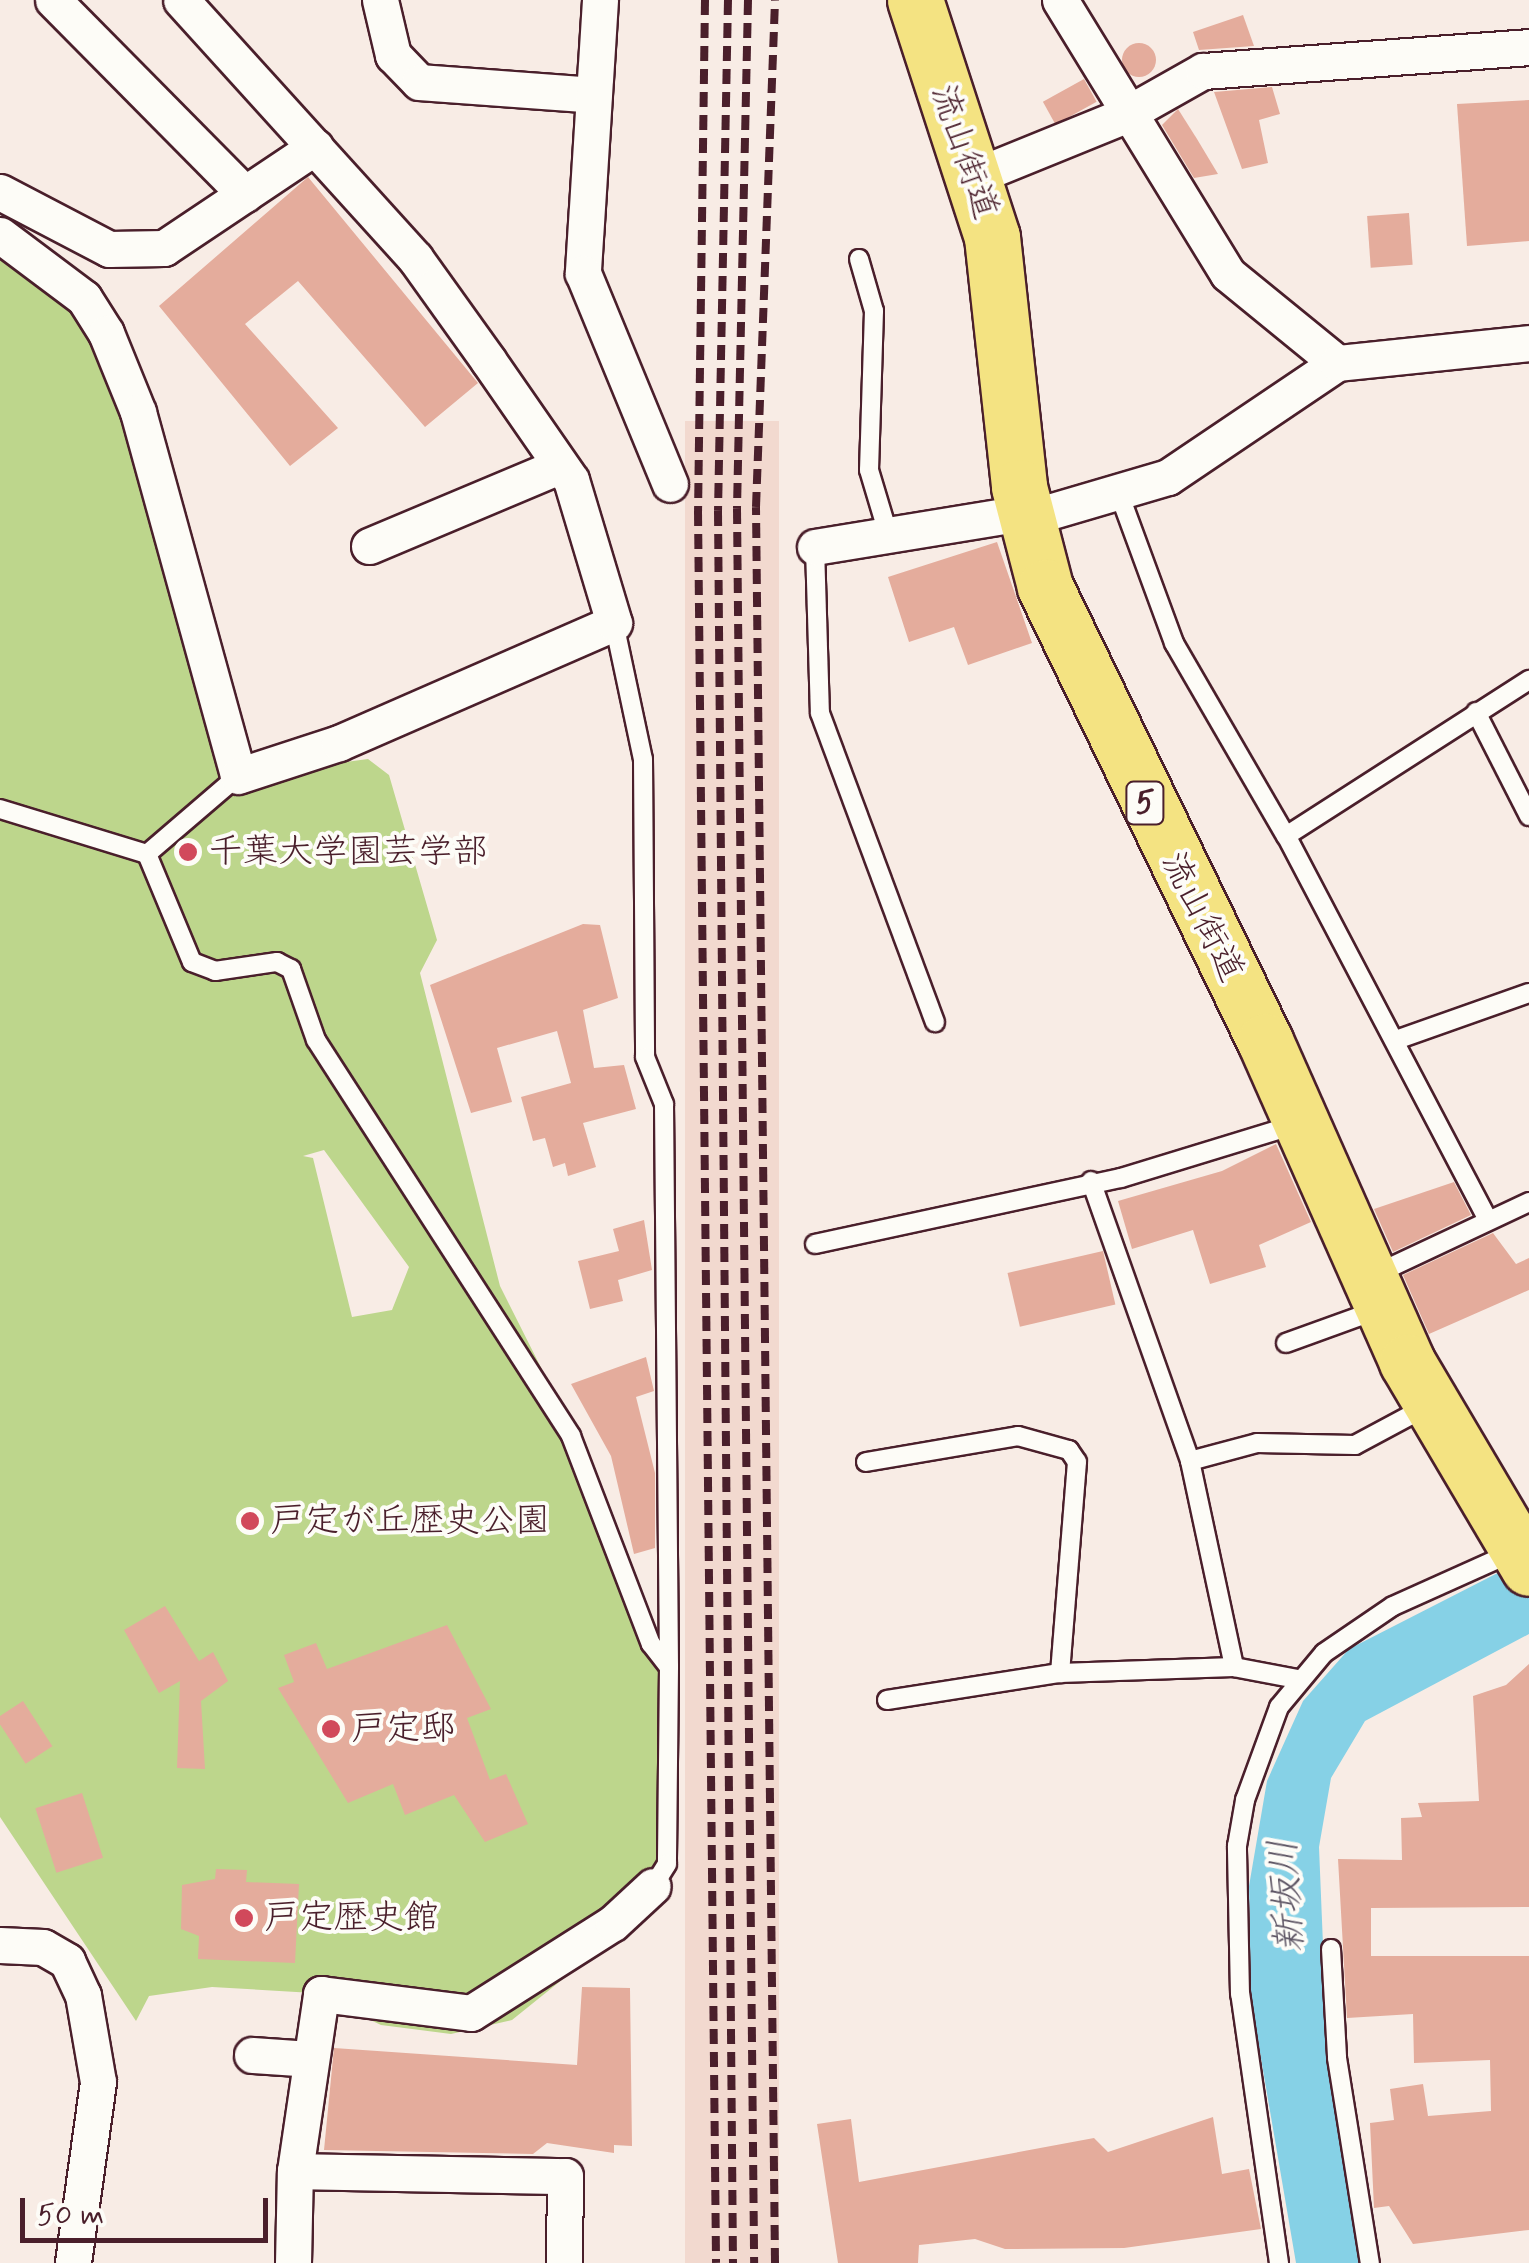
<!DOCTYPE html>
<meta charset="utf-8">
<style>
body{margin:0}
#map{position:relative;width:1529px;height:2263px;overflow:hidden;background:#f8ece5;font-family:Mynerve,"Klee One",sans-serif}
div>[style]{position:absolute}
.built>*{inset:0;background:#f2d9cf;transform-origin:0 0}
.green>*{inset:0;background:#bdd68c}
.water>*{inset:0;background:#86d1e6}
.building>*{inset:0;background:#e4ac9c;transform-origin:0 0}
.round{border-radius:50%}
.roads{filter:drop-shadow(2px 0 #4a1f2b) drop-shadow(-2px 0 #4a1f2b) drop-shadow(0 2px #4a1f2b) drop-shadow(0 -2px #4a1f2b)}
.service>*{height:18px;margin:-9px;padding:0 9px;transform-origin:9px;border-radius:9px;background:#fdfcf7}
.minor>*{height:35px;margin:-17.5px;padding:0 17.5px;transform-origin:17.5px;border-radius:17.5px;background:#fdfcf7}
.primary>*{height:55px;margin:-27.5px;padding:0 27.5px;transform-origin:27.5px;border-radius:27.5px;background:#f4e382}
.rail>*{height:8px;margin-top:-4px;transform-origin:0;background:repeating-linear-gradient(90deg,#4a1f2b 0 15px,transparent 0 23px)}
.dots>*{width:28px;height:28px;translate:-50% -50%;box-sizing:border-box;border:5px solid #fdfcf7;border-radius:50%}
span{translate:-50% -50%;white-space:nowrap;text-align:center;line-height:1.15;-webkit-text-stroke:8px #fdfcf7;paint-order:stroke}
.shield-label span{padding:2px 8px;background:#fdfcf7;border:2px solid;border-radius:8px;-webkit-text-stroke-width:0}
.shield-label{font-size:32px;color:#4a1f2b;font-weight:700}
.street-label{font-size:35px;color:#4a1f2b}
.poi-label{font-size:35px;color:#4a1f2b}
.left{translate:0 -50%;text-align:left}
.water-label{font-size:38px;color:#5c5463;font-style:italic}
.scale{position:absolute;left:20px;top:2198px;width:248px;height:45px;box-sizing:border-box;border:5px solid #4a1f2b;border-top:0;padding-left:12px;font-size:30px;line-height:35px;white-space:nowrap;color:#4a1f2b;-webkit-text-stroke:8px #fdfcf7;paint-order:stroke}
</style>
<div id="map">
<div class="built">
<div style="left:779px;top:421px;width:1842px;height:94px;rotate:90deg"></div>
</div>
<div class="green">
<div style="clip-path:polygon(evenodd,0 244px,65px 292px,161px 434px,252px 751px,272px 772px,368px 759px,389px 775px,437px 940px,420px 973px,500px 1286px,592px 1469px,663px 1669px,666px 1882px,650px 1909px,512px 2020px,451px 2034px,381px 2025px,313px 1993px,212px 1987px,149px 1996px,136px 2021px,0 1817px,0 244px,324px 1150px,409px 1267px,392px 1310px,352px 1317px,313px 1158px,303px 1156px,324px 1150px)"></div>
</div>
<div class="water">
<div style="clip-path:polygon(1529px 1557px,1529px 1634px,1365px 1721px,1331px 1778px,1319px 1847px,1323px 1945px,1363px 2263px,1296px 2263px,1251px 2000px,1249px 1886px,1267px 1781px,1303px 1701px,1349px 1649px)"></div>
</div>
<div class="building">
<div style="clip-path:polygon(1243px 15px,1254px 46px,1199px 50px,1193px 32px)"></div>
<div class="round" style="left:1122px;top:43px;width:34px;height:34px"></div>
<div style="left:1084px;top:79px;width:26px;height:47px;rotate:61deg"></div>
<div style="clip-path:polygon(1272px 87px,1280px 114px,1259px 120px,1268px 163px,1242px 169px,1214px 92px)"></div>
<div style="clip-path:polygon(1529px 100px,1529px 241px,1467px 246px,1457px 104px)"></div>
<div style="clip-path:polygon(1178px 109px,1197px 139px,1218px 174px,1194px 178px,1162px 125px)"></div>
<div style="clip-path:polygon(308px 177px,478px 383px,425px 427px,298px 281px,245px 324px,338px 428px,290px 466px,159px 306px)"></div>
<div style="left:1409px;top:213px;width:52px;height:42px;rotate:86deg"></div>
<div style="clip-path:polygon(997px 542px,1032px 643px,968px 665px,954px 627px,909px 642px,888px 577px)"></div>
<div style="clip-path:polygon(583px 924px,600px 925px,618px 998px,583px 1010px,594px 1068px,624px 1065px,636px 1109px,583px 1123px,596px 1167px,568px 1176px,565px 1163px,553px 1167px,545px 1138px,533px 1141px,521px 1097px,571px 1083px,557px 1031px,497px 1048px,512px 1102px,471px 1113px,430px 985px)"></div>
<div style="clip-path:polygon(1276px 1144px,1311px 1222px,1259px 1245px,1266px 1267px,1210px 1284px,1193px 1230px,1132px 1249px,1118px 1201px,1222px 1171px)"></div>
<div style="clip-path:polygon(1454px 1182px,1471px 1215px,1393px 1252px,1374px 1209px)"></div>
<div style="clip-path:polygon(644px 1220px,652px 1270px,618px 1280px,623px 1301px,590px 1309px,578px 1261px,619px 1251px,613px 1229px)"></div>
<div style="clip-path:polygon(1493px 1233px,1516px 1264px,1529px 1258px,1529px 1290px,1429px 1334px,1403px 1275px)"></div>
<div style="left:1103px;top:1251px;width:55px;height:98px;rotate:77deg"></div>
<div style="clip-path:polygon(646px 1357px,654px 1391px,636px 1397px,655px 1473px,655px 1548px,634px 1554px,611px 1456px,571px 1384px)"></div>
<div style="clip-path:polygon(165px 1606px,199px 1661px,213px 1652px,228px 1681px,201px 1701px,205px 1769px,177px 1768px,180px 1681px,159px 1693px,124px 1630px)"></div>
<div style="clip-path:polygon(447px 1625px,491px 1709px,467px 1718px,490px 1780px,506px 1774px,528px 1824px,485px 1842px,454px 1795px,405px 1815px,393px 1784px,348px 1803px,278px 1688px,294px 1682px,284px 1655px,316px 1643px,327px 1669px)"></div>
<div style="clip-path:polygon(1529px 1664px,1529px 1907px,1371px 1908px,1371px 1956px,1529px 1956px,1529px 2230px,1413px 2244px,1389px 2206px,1374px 2208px,1370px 2123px,1394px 2120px,1390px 2089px,1423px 2084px,1428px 2116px,1491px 2111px,1490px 2060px,1414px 2063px,1413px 2014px,1347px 2018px,1338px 1859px,1402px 1860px,1401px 1818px,1422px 1817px,1418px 1803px,1479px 1801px,1473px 1696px,1506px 1685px)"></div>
<div style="left:23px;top:1701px;width:54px;height:32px;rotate:57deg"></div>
<div style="left:82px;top:1793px;width:68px;height:49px;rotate:72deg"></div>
<div style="clip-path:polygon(216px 1869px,247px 1870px,246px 1882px,299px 1884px,295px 1963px,198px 1959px,199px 1936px,181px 1929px,182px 1885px,215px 1879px)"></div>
<div style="clip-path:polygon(582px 1987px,630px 1988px,632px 2146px,614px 2145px,614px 2153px,547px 2143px,533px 2154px,324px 2150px,334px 2048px,577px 2065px)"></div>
<div style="clip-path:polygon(1213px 2117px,1222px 2174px,1249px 2169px,1261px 2229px,1124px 2248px,1005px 2249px,975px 2239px,919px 2245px,918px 2263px,838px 2263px,817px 2124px,851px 2119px,859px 2182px,1094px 2138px,1108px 2152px)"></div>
</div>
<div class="roads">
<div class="service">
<div style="left:859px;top:259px;width:54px;rotate:73.9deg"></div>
<div style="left:874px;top:311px;width:159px;rotate:91.8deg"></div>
<div style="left:869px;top:470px;width:63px;rotate:73.3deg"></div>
<div style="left:1120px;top:496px;width:157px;rotate:69.8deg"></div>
<div style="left:1174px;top:643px;width:223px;rotate:59.9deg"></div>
<div style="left:815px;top:547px;width:166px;rotate:88.3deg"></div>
<div style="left:820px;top:713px;width:330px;rotate:69.6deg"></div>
<div style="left:614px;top:623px;width:139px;rotate:78deg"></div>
<div style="left:643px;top:759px;width:298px;rotate:89.6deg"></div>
<div style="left:645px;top:1057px;width:51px;rotate:68deg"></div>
<div style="left:664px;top:1104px;width:563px;rotate:89.49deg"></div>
<div style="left:669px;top:1667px;width:197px;rotate:90.6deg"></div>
<div style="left:667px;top:1864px;width:26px;rotate:122deg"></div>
<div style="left:1476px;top:712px;width:117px;rotate:63deg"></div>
<div style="left:0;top:809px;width:154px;rotate:17deg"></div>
<div style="left:147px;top:854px;width:120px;rotate:-40.6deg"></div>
<div style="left:147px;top:854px;width:117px;rotate:67.4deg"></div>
<div style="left:192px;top:962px;width:25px;rotate:21deg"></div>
<div style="left:215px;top:971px;width:63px;rotate:-8.3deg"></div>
<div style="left:277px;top:962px;width:16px;rotate:27deg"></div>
<div style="left:291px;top:969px;width:75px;rotate:70.6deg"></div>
<div style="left:316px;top:1040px;width:471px;rotate:57.2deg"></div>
<div style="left:571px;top:1436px;width:223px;rotate:69deg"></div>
<div style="left:651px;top:1644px;width:29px;rotate:52deg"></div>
<div style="left:1396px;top:1040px;width:141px;rotate:-19.5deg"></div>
<div style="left:1091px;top:1181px;width:297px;rotate:70.5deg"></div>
<div style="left:1190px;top:1461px;width:211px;rotate:77.9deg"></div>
<div style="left:1234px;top:1667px;width:64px;rotate:10.8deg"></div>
<div style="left:1488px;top:1220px;width:434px;rotate:-117.7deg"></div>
<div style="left:1286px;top:836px;width:289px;rotate:-32.7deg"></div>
<div style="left:815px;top:1244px;width:313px;rotate:-12.2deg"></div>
<div style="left:1121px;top:1178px;width:181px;rotate:-17deg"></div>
<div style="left:1376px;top:1274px;width:169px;rotate:-25.2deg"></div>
<div style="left:1286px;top:1343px;width:100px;rotate:-19.9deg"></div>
<div style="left:1190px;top:1461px;width:69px;rotate:-15deg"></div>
<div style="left:1257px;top:1443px;width:98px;rotate:1.2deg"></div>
<div style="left:1355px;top:1445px;width:81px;rotate:-28.2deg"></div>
<div style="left:866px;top:1462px;width:154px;rotate:-9.7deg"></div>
<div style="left:1018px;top:1436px;width:53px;rotate:15.4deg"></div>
<div style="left:1069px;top:1450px;width:14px;rotate:56deg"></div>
<div style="left:1077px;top:1462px;width:212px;rotate:94.6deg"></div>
<div style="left:887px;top:1700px;width:175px;rotate:-8.9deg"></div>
<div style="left:1060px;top:1673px;width:174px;rotate:-2deg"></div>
<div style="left:1331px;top:1949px;width:109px;rotate:86.8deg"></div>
<div style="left:1337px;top:2058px;width:208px;rotate:80.9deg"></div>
<div style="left:1279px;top:2263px;width:272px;rotate:-98.2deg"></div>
<div style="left:1240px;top:1994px;width:148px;rotate:-91.2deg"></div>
<div style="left:1237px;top:1846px;width:47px;rotate:-80.1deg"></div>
<div style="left:1245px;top:1800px;width:99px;rotate:-69.9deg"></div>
<div style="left:1279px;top:1707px;width:70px;rotate:-50.2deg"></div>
<div style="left:1324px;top:1653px;width:83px;rotate:-34.3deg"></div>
<div style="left:1393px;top:1606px;width:132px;rotate:-24.2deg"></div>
</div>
<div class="minor">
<div style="left:53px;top:0;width:273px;rotate:45.3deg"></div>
<div style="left:380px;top:0;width:57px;rotate:76.7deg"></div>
<div style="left:393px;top:55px;width:37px;rotate:46deg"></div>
<div style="left:419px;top:82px;width:175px;rotate:4.2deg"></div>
<div style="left:600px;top:0;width:274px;rotate:93.6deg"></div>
<div style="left:583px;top:273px;width:228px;rotate:67.6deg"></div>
<div style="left:1060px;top:0;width:321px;rotate:58.5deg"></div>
<div style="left:1228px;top:274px;width:141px;rotate:39.2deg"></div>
<div style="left:973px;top:177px;width:162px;rotate:-22.1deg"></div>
<div style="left:1123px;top:116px;width:92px;rotate:-29.4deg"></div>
<div style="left:1203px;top:71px;width:327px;rotate:-4.2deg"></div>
<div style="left:0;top:192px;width:123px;rotate:27.6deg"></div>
<div style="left:109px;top:249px;width:55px;rotate:-1deg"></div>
<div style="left:164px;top:248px;width:182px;rotate:-33.8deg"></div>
<div style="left:0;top:235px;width:105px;rotate:36.9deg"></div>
<div style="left:84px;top:298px;width:41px;rotate:57.8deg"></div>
<div style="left:106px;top:333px;width:85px;rotate:67.9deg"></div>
<div style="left:138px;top:412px;width:377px;rotate:74.6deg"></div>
<div style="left:238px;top:776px;width:106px;rotate:-18.1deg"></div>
<div style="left:339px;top:743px;width:300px;rotate:-23.6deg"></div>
<div style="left:614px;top:623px;width:149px;rotate:-106.7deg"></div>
<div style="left:571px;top:480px;width:146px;rotate:-124.7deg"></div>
<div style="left:488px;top:360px;width:125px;rotate:-125.6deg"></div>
<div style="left:415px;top:258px;width:348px;rotate:-132.2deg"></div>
<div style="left:1025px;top:519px;width:149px;rotate:-16.4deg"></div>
<div style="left:1168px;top:477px;width:204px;rotate:-34deg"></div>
<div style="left:1337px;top:363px;width:193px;rotate:-5.9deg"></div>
<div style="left:369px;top:546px;width:206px;rotate:-22.8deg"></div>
<div style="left:815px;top:547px;width:211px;rotate:-9.3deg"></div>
<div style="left:0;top:1945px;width:43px;rotate:2.7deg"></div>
<div style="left:43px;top:1947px;width:28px;rotate:30deg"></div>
<div style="left:67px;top:1961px;width:38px;rotate:65deg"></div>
<div style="left:83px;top:1995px;width:88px;rotate:80.2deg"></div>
<div style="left:98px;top:2082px;width:183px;rotate:97.9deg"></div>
<div style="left:252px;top:2055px;width:58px;rotate:3.9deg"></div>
<div style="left:295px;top:2171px;width:270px;rotate:1.1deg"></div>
<div style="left:565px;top:2176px;width:87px;rotate:90.7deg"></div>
<div style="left:293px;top:2263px;width:92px;rotate:-88.8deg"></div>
<div style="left:295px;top:2171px;width:179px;rotate:-81.6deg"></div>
<div style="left:321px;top:1994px;width:151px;rotate:7.2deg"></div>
<div style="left:471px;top:2013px;width:168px;rotate:-32.4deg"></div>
<div style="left:613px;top:1923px;width:54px;rotate:-42.8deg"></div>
</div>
<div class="primary">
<div style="left:915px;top:0;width:249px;rotate:72deg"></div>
<div style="left:992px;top:237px;width:251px;rotate:83.8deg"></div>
<div style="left:1019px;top:487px;width:103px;rotate:75.4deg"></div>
<div style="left:1045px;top:587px;width:504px;rotate:64.15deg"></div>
<div style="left:1265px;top:1041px;width:351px;rotate:66.1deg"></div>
<div style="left:1407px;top:1362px;width:239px;rotate:59.4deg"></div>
</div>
</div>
<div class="rail">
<div style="left:705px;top:0;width:511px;rotate:90.78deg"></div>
<div style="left:698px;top:511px;width:1752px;rotate:89.41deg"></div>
<div style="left:728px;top:0;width:511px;rotate:91.12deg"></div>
<div style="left:718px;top:511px;width:1752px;rotate:89.51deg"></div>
<div style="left:748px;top:0;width:509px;rotate:91.24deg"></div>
<div style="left:737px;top:509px;width:1754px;rotate:89.44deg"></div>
<div style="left:775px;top:2263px;width:1756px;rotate:-90.62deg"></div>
<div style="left:756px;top:507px;width:507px;rotate:-87.85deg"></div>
</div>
<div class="dots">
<div style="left:188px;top:852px;background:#d1495b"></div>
<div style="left:250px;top:1521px;background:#d1495b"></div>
<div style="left:331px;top:1729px;background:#d1495b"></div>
<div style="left:244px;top:1918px;background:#d1495b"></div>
</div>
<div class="shield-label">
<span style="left:1145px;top:803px">5</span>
</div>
<div class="street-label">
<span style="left:964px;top:152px;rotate:71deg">流山街道</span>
<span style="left:1202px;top:917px;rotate:63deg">流山街道</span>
</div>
<div class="poi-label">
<span class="left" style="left:208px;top:852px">千葉大学園芸学部</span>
<span class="left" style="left:270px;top:1521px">戸定が丘歴史公園</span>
<span class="left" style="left:351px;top:1729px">戸定邸</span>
<span class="left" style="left:264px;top:1918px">戸定歴史館</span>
</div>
<div class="water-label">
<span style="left:1288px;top:1896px;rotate:-94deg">新坂川</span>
</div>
<div class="scale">50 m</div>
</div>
